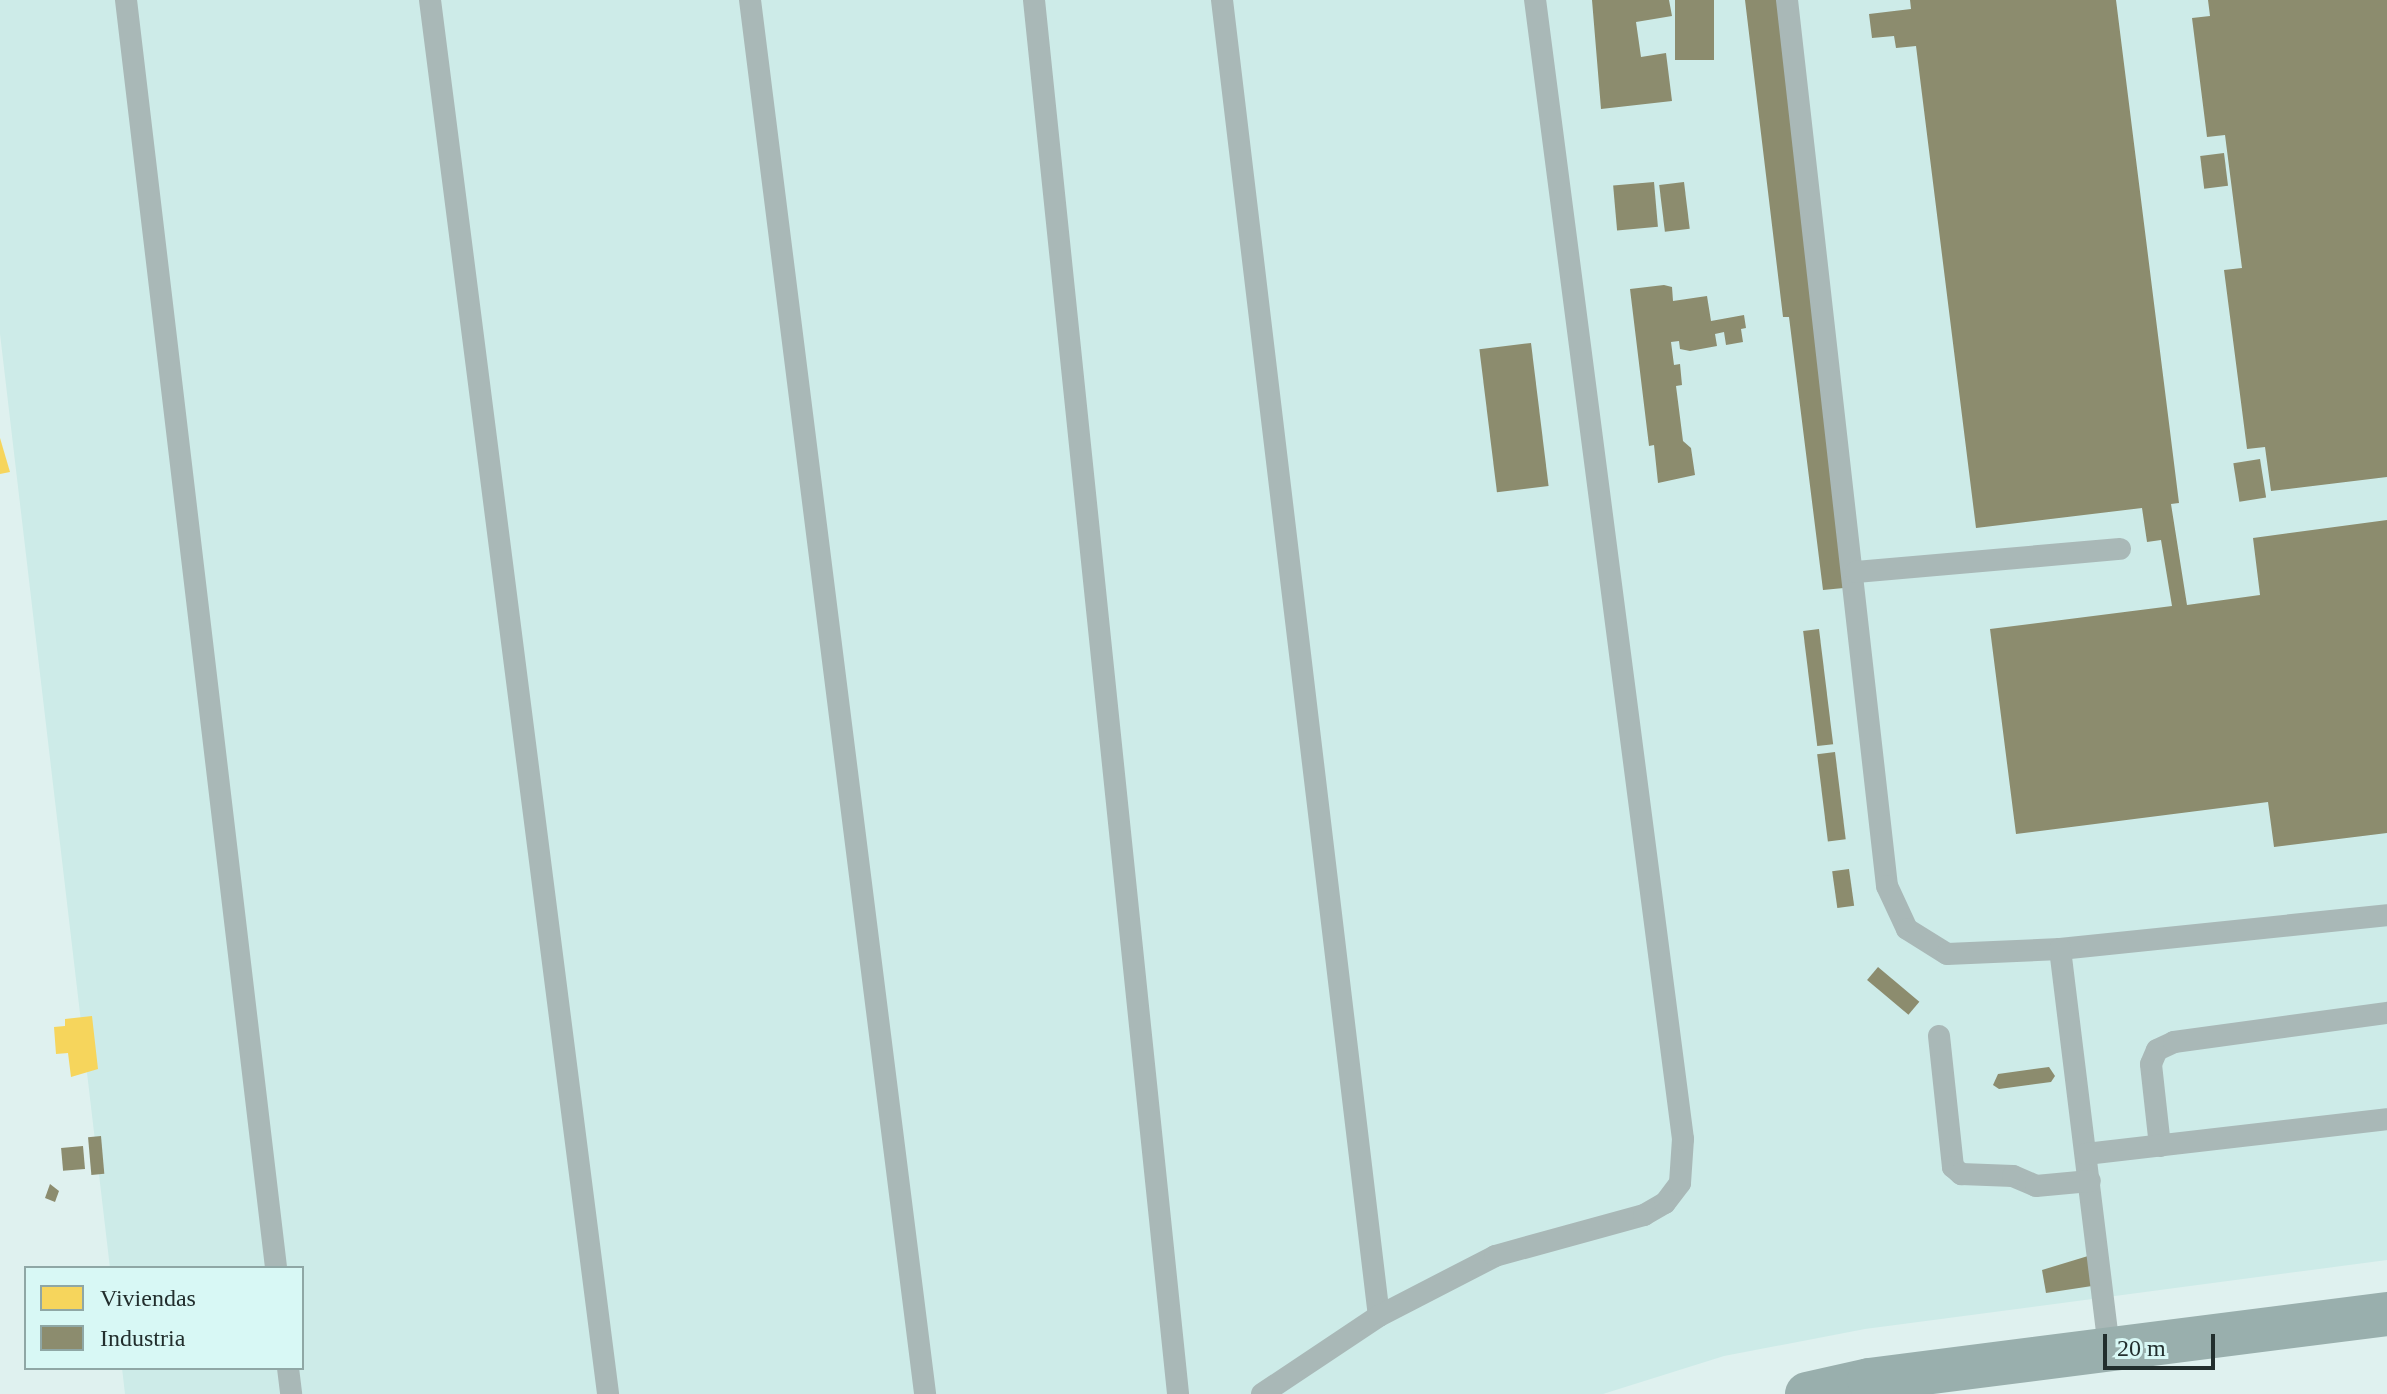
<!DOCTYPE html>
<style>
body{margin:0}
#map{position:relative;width:2387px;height:1394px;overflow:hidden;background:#dff1ef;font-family:"Times New Roman",serif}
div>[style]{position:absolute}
.built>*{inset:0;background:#cdebe8}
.homes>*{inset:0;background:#f6d55c}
.industry>*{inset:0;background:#8c8c6e;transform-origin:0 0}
.lane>*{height:22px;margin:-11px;padding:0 11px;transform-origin:11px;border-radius:11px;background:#a9b8b7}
.primary>*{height:44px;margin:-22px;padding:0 22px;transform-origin:22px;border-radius:22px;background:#99afad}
span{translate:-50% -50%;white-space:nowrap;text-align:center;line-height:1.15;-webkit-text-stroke:8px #d8f8f5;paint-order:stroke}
.legend{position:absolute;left:24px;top:1266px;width:280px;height:104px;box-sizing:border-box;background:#d8f8f5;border:2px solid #8fa7a5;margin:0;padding:10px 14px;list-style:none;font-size:24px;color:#222e2d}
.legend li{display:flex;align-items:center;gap:16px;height:40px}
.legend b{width:40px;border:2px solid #8fa7a5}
.scale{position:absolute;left:2103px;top:1334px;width:112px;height:36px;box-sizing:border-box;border:4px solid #222e2d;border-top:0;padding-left:10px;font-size:24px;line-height:28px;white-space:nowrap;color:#222e2d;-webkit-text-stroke:6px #d8f8f5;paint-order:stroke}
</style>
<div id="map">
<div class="built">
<div style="clip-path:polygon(0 0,2387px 0,2387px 1260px,1865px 1329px,1724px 1356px,1603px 1394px,125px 1394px,122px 1368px,302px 1368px,302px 1268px,110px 1268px,0 334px)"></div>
</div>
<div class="homes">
<div style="clip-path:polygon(0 438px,10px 472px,0 474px)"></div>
<div style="clip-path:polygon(92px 1016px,98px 1069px,71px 1077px,68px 1053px,56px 1054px,54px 1027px,65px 1026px,65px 1019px)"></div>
</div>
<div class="industry">
<div style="clip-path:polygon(1592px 0,1669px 0,1672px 16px,1636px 22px,1641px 57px,1666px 53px,1672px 101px,1601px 109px)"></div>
<div style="left:1675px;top:0;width:39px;height:60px"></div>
<div style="clip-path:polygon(1745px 0,1784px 0,1854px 587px,1823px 590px,1789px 317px,1783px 317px)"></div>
<div style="clip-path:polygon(1910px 0,2116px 0,2179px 503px,2171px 504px,2187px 605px,2260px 595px,2253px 538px,2387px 520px,2387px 833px,2274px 847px,2268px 802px,2016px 834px,1990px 629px,2172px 606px,2161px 540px,2147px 542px,2142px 508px,1976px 528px,1916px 46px,1896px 48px,1894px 36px,1872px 38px,1869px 14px,1911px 9px)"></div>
<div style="clip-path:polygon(2208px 0,2387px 0,2387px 477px,2271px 491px,2265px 447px,2247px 449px,2224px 270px,2242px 268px,2225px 135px,2207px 137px,2192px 18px,2210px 16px)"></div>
<div style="left:2224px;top:153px;width:33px;height:24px;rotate:83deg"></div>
<div style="left:1654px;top:182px;width:45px;height:41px;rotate:85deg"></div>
<div style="left:1684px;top:182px;width:47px;height:25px;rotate:83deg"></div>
<div style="clip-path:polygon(1664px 285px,1672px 287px,1673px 301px,1707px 296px,1711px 321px,1744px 315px,1746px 328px,1741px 329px,1743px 342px,1726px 345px,1724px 332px,1715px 334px,1717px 346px,1690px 351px,1680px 349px,1679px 341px,1671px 342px,1674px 365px,1680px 364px,1682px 385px,1676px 386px,1683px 441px,1691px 448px,1695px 475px,1658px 483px,1654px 445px,1649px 446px,1630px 289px)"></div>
<div style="left:1531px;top:343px;width:144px;height:52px;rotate:83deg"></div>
<div style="left:2260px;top:459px;width:39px;height:27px;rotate:81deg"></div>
<div style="left:1819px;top:629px;width:116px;height:16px;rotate:83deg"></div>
<div style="left:1835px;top:752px;width:88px;height:18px;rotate:83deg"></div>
<div style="left:1849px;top:869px;width:37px;height:17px;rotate:82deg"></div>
<div style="left:1878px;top:967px;width:54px;height:17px;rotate:40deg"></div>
<div style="clip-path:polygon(2049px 1067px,2055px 1076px,2051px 1082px,1999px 1089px,1993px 1085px,1998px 1074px)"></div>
<div style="left:101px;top:1136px;width:38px;height:13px;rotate:85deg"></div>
<div style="left:83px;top:1146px;width:23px;height:22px;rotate:85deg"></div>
<div style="clip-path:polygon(50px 1184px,59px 1191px,55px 1202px,45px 1198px)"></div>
<div style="clip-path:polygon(2088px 1256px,2092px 1286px,2046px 1293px,2042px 1270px)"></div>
</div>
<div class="lane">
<div style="left:126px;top:0;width:1277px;rotate:83.25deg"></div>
<div style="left:430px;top:0;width:1405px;rotate:82.72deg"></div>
<div style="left:750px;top:0;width:1405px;rotate:82.84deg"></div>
<div style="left:1034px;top:0;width:1401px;rotate:84.1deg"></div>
<div style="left:1222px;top:0;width:1325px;rotate:83.2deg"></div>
<div style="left:1787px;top:0;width:892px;rotate:83.56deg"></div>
<div style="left:1887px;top:886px;width:47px;rotate:65.1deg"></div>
<div style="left:1907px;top:929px;width:47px;rotate:32deg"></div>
<div style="left:1947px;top:954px;width:113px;rotate:-2.5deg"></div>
<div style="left:2060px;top:949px;width:329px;rotate:-5.9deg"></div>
<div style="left:1856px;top:572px;width:265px;rotate:-5deg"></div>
<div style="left:2060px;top:949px;width:403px;rotate:83deg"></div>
<div style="left:1939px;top:1036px;width:132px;rotate:83.9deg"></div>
<div style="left:1953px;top:1167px;width:11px;rotate:41deg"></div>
<div style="left:1961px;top:1174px;width:52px;rotate:2.2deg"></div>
<div style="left:2013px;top:1176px;width:25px;rotate:23deg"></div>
<div style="left:2036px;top:1186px;width:54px;rotate:-5.3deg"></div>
<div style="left:2160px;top:1146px;width:82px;rotate:-96.3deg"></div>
<div style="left:2151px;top:1064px;width:15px;rotate:-67deg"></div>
<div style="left:2157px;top:1050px;width:19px;rotate:-25deg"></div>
<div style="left:2174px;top:1042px;width:215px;rotate:-7.8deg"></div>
<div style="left:2086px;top:1154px;width:303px;rotate:-6.6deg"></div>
<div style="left:288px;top:1368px;width:26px;rotate:83deg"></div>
<div style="left:1262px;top:1394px;width:141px;rotate:-33.7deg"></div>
<div style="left:1379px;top:1316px;width:131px;rotate:-27.3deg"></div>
<div style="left:1495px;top:1256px;width:155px;rotate:-15.4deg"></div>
<div style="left:1644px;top:1215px;width:24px;rotate:-30deg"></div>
<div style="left:1665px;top:1203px;width:25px;rotate:-53deg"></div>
<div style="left:1680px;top:1183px;width:44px;rotate:-86.1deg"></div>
<div style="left:1683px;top:1139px;width:1149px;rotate:-97.4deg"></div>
</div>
<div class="primary">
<div style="left:1807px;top:1394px;width:64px;rotate:-12.7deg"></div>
<div style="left:1869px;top:1380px;width:522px;rotate:-7.26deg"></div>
</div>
<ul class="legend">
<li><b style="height:22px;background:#f6d55c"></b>Viviendas</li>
<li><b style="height:22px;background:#8c8c6e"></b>Industria</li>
</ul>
<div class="scale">20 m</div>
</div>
